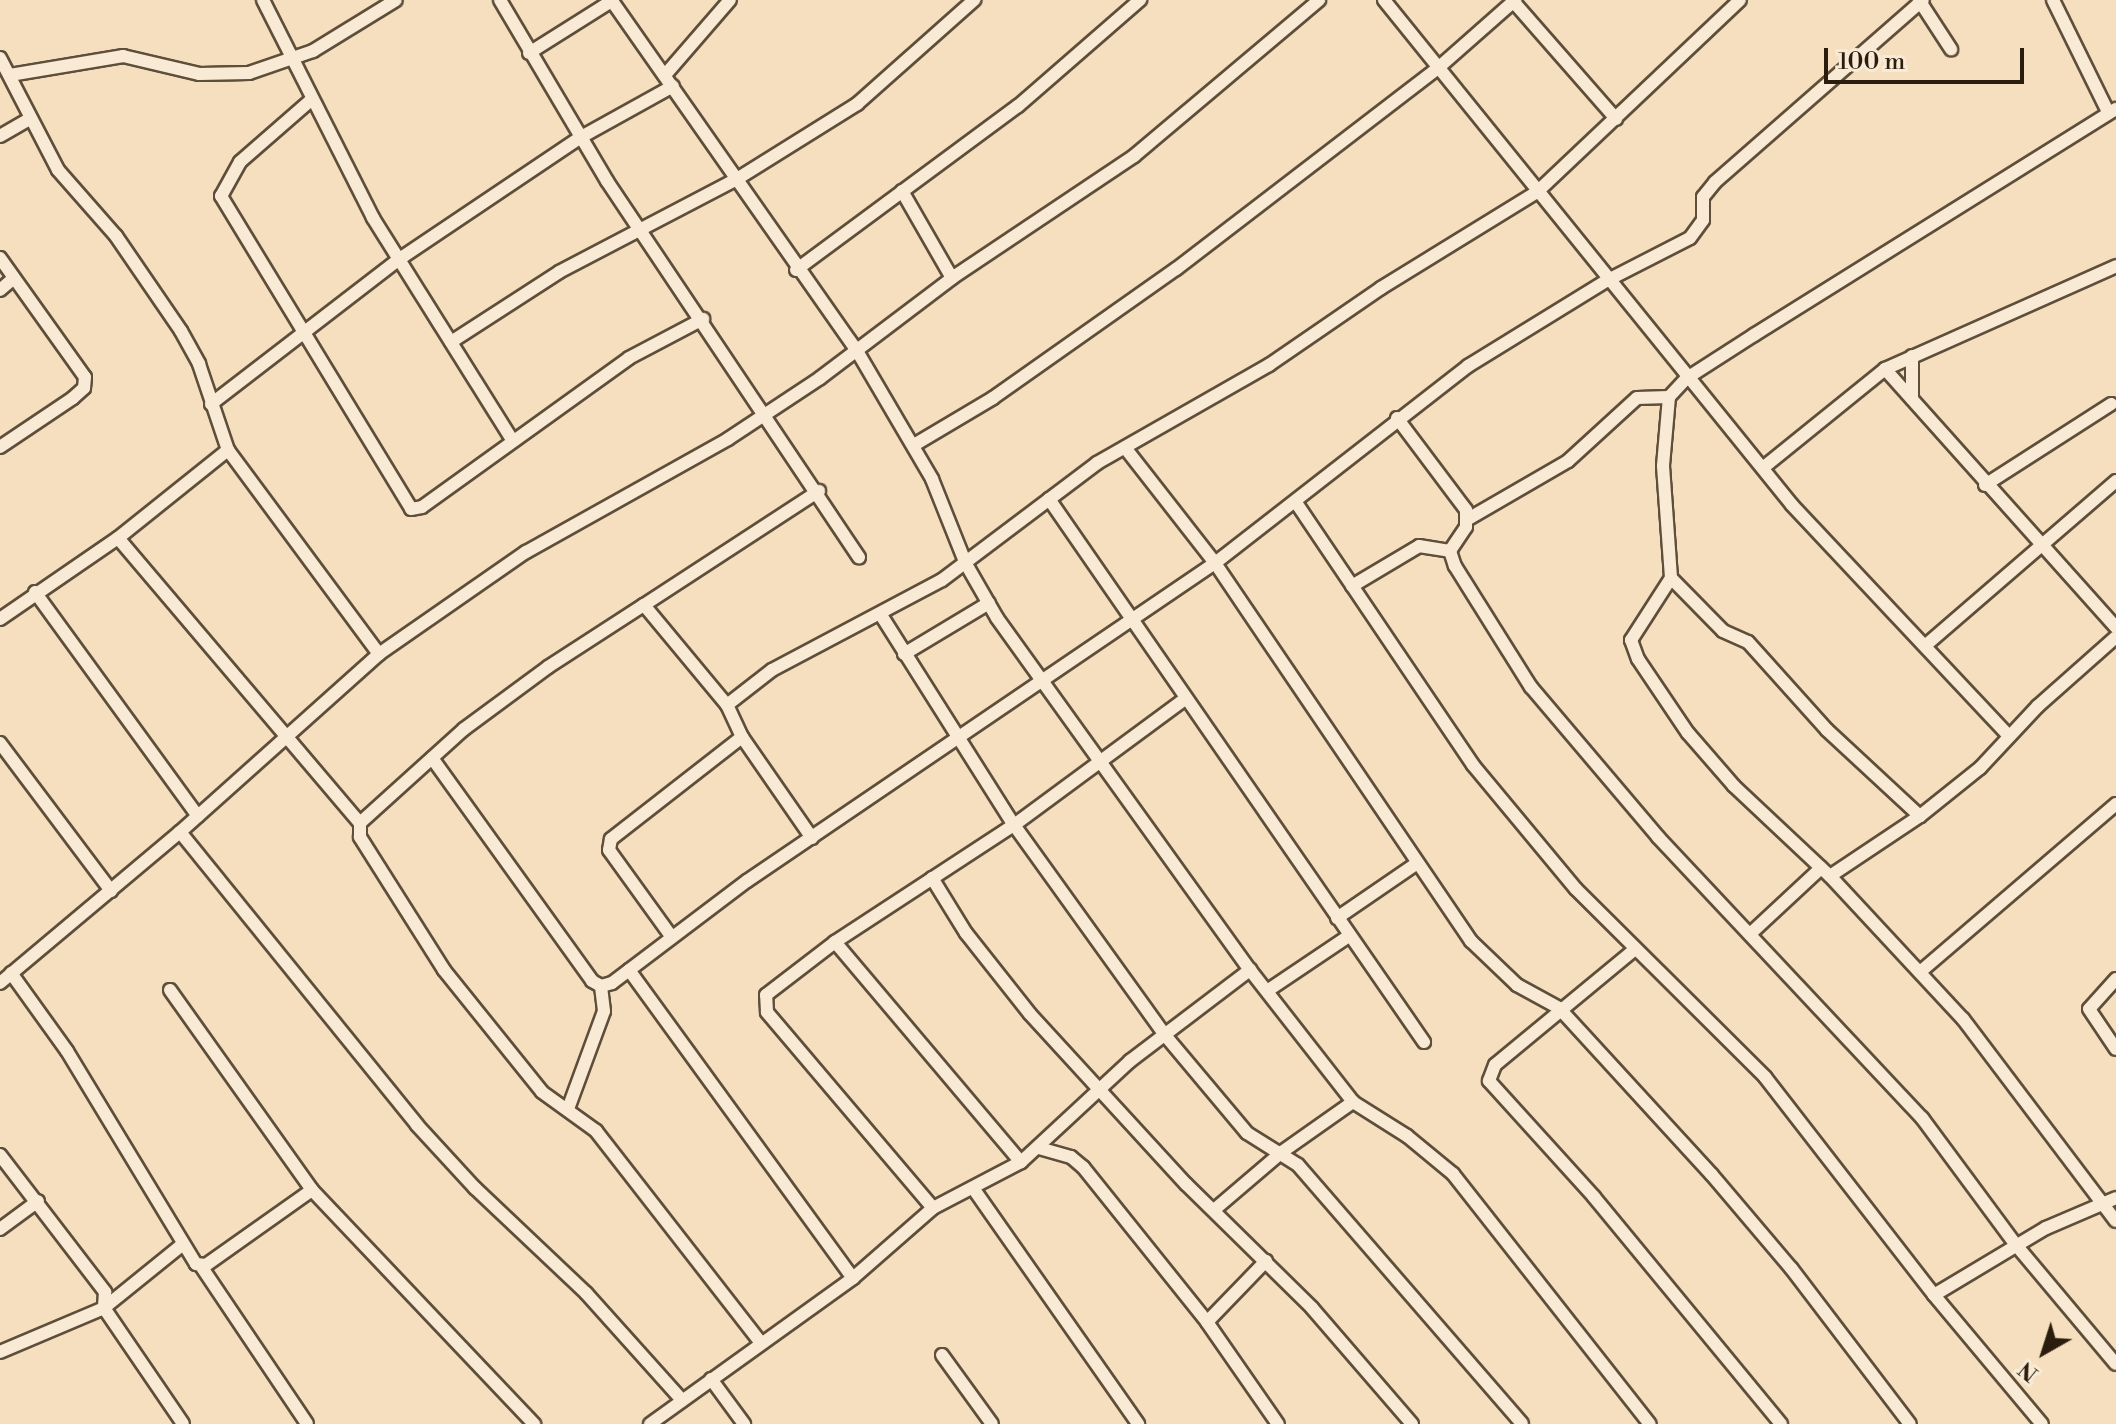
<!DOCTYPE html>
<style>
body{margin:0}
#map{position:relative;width:2116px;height:1424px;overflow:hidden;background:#f5dfbf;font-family:"Libre Bodoni",serif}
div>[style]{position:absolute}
.roads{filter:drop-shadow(2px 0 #5e4e3a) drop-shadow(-2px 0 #5e4e3a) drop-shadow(0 2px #5e4e3a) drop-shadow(0 -2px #5e4e3a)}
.street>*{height:12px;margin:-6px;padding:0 6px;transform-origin:6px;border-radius:6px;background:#f8ead5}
span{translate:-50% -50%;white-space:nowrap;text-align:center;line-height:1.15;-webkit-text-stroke:6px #f8ead5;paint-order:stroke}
.north{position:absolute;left:2004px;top:1312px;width:80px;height:80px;-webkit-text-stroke:6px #f8ead5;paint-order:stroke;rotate:219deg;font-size:22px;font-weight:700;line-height:32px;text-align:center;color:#2b1d0e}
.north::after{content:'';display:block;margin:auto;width:28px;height:36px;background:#2b1d0e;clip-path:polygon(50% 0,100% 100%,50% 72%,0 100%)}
.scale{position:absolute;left:1824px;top:48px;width:200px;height:36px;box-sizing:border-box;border:4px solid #2b1d0e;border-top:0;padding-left:10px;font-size:24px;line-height:28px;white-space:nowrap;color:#2b1d0e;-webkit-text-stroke:6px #f8ead5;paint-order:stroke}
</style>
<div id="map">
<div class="roads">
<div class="street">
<div style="left:263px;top:0;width:244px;rotate:63.2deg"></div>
<div style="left:373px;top:218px;width:263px;rotate:57.9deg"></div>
<div style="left:500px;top:0;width:210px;rotate:59.4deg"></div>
<div style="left:607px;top:181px;width:453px;rotate:56.2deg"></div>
<div style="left:1384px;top:0;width:649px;rotate:51.06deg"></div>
<div style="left:1792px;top:505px;width:317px;rotate:46.8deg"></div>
<div style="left:1512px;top:0;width:158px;rotate:48.8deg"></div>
<div style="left:1919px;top:0;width:59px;rotate:56.9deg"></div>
<div style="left:2053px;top:0;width:125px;rotate:63.8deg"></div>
<div style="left:612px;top:1px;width:427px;rotate:55deg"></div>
<div style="left:857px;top:351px;width:148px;rotate:59.6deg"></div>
<div style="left:932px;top:479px;width:92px;rotate:68.2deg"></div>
<div style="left:966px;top:564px;width:62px;rotate:60.1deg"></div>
<div style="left:997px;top:618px;width:433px;rotate:54.3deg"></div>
<div style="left:1250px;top:970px;width:167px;rotate:52deg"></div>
<div style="left:1353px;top:1102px;width:64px;rotate:32.2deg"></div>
<div style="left:1407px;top:1136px;width:60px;rotate:39.6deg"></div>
<div style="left:1453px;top:1174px;width:318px;rotate:51.8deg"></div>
<div style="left:529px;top:53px;width:99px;rotate:-32.2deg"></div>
<div style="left:0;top:58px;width:126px;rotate:62.6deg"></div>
<div style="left:58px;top:170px;width:88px;rotate:48.7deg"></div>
<div style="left:116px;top:236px;width:115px;rotate:55.6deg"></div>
<div style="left:181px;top:331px;width:38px;rotate:61deg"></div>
<div style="left:199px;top:364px;width:91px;rotate:71.4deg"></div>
<div style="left:228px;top:450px;width:254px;rotate:53.5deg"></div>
<div style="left:10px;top:75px;width:115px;rotate:-9.5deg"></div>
<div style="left:123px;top:56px;width:78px;rotate:13.3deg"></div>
<div style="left:199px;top:74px;width:50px;rotate:-1.1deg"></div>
<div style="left:249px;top:73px;width:68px;rotate:-19deg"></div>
<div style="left:313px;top:51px;width:97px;rotate:-31.6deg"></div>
<div style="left:665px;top:75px;width:99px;rotate:-49.1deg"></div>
<div style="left:311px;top:100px;width:94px;rotate:138.9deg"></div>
<div style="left:240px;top:162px;width:39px;rotate:119deg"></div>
<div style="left:221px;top:196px;width:366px;rotate:58.7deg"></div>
<div style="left:411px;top:509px;width:11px;rotate:-10deg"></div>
<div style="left:422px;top:507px;width:255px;rotate:-35.7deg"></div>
<div style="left:629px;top:358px;width:84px;rotate:-27.8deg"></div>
<div style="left:0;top:136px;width:34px;rotate:-30deg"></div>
<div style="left:902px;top:191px;width:100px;rotate:60.1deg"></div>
<div style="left:0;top:258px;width:146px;rotate:54.5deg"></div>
<div style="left:85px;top:377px;width:11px;rotate:95deg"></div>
<div style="left:84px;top:388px;width:15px;rotate:138deg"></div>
<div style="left:73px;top:398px;width:88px;rotate:146.1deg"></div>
<div style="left:796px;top:270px;width:276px;rotate:-36.5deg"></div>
<div style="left:1018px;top:106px;width:162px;rotate:-41deg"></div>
<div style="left:0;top:290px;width:18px;rotate:-41deg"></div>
<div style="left:451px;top:342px;width:129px;rotate:-32.9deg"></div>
<div style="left:559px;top:272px;width:201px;rotate:-27.6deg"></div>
<div style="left:737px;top:179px;width:142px;rotate:-32deg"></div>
<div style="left:857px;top:104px;width:157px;rotate:-41.6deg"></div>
<div style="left:1912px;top:356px;width:43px;rotate:90deg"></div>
<div style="left:1885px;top:369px;width:346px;rotate:48.2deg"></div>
<div style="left:1669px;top:397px;width:69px;rotate:95deg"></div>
<div style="left:1663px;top:466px;width:112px;rotate:85.9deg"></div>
<div style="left:1671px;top:578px;width:74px;rotate:122.8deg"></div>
<div style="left:1631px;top:640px;width:20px;rotate:70deg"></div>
<div style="left:1638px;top:659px;width:89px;rotate:56deg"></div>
<div style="left:1688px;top:733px;width:70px;rotate:49deg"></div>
<div style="left:1734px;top:786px;width:132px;rotate:43.2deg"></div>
<div style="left:1830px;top:876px;width:195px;rotate:47.1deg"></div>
<div style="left:1963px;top:1019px;width:253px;rotate:52.9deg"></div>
<div style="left:211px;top:404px;width:236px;rotate:-37.6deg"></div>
<div style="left:398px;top:260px;width:220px;rotate:-33.9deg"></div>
<div style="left:581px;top:137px;width:105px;rotate:-29deg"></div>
<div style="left:1397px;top:418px;width:115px;rotate:53.1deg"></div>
<div style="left:1466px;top:510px;width:17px;rotate:90deg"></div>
<div style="left:1466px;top:527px;width:29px;rotate:124deg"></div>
<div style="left:1450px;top:551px;width:16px;rotate:72deg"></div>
<div style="left:1455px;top:566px;width:143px;rotate:57.9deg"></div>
<div style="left:1531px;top:687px;width:197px;rotate:49.7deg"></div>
<div style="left:1658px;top:837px;width:386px;rotate:46.8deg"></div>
<div style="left:1922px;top:1118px;width:158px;rotate:53.5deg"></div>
<div style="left:2016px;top:1245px;width:155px;rotate:50deg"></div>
<div style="left:914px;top:445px;width:92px;rotate:-30.7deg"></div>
<div style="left:993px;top:398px;width:224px;rotate:-35.2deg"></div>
<div style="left:1176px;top:269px;width:330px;rotate:-37.5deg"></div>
<div style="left:1438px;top:68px;width:103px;rotate:-41.4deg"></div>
<div style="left:1126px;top:449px;width:145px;rotate:52deg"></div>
<div style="left:1215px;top:563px;width:457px;rotate:55.9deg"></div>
<div style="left:1471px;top:941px;width:64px;rotate:43.7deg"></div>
<div style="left:1517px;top:985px;width:48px;rotate:28.7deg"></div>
<div style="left:1559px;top:1008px;width:226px;rotate:47.5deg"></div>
<div style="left:1712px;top:1175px;width:122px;rotate:49.7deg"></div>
<div style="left:1791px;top:1268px;width:196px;rotate:52.7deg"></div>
<div style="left:1764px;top:467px;width:156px;rotate:-39deg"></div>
<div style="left:1885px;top:369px;width:253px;rotate:-24deg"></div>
<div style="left:1985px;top:485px;width:150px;rotate:-32.7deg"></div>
<div style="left:1049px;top:499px;width:660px;rotate:55.37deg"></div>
<div style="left:1297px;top:504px;width:315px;rotate:56deg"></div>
<div style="left:1473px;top:765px;width:161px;rotate:50.3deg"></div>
<div style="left:1576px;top:889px;width:267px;rotate:44.8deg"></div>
<div style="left:1765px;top:1077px;width:276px;rotate:52.2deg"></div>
<div style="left:1934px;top:1295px;width:168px;rotate:50.1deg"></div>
<div style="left:1468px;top:519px;width:116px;rotate:-30.1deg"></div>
<div style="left:1568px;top:461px;width:93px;rotate:-42.4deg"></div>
<div style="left:1637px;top:398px;width:32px;rotate:-2deg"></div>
<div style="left:1669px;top:397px;width:26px;rotate:-47deg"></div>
<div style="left:1687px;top:378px;width:80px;rotate:-32.7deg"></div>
<div style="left:1754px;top:335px;width:427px;rotate:-32deg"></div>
<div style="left:118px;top:538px;width:374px;rotate:49.7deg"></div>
<div style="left:360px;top:823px;width:14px;rotate:90deg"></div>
<div style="left:360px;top:837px;width:157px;rotate:57.7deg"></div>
<div style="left:444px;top:970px;width:156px;rotate:51.2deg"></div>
<div style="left:542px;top:1092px;width:67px;rotate:35.8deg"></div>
<div style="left:596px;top:1131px;width:269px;rotate:52.1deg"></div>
<div style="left:1671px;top:578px;width:74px;rotate:45.5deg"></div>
<div style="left:1723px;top:631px;width:27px;rotate:24deg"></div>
<div style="left:1748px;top:642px;width:118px;rotate:48.1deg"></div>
<div style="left:1827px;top:730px;width:127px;rotate:42.8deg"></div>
<div style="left:1352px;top:586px;width:78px;rotate:-30.8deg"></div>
<div style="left:1419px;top:546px;width:31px;rotate:9deg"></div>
<div style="left:35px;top:592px;width:277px;rotate:54deg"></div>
<div style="left:881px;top:615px;width:249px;rotate:57.7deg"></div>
<div style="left:1014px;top:825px;width:257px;rotate:54.3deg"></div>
<div style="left:1164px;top:1034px;width:129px;rotate:50deg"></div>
<div style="left:1247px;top:1133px;width:60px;rotate:32.1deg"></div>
<div style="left:1298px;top:1165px;width:342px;rotate:49.1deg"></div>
<div style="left:0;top:619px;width:143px;rotate:-34.5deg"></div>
<div style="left:118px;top:538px;width:141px;rotate:-38.7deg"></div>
<div style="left:1926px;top:645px;width:251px;rotate:-40.8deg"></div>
<div style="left:904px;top:654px;width:99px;rotate:-31deg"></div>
<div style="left:727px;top:705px;width:57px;rotate:-37.9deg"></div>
<div style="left:772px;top:670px;width:192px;rotate:-27.9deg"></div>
<div style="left:942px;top:580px;width:194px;rotate:-37deg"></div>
<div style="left:1097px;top:463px;width:198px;rotate:-29.7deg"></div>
<div style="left:1269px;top:365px;width:136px;rotate:-34.5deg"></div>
<div style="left:1381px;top:288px;width:183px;rotate:-31.6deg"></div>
<div style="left:1537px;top:192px;width:279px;rotate:-43.4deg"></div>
<div style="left:0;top:743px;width:185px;rotate:53.1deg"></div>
<div style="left:432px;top:758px;width:274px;rotate:54.3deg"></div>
<div style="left:592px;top:981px;width:10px;rotate:29deg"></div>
<div style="left:601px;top:986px;width:11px;rotate:-15deg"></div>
<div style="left:612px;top:983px;width:169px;rotate:-37.1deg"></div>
<div style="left:747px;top:881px;width:566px;rotate:-34.2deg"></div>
<div style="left:1215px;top:563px;width:321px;rotate:-37.9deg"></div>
<div style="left:1468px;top:366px;width:162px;rotate:-31.6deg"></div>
<div style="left:1606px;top:281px;width:94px;rotate:-27.1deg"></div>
<div style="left:1690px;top:238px;width:22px;rotate:-54deg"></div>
<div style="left:1703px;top:220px;width:23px;rotate:-90deg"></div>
<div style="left:1703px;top:197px;width:19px;rotate:-51deg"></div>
<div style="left:1715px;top:182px;width:276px;rotate:-41.2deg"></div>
<div style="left:360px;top:823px;width:140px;rotate:-42.1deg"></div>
<div style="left:464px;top:729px;width:104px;rotate:-36.4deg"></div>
<div style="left:548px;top:667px;width:114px;rotate:-32.9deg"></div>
<div style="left:180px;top:832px;width:377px;rotate:51deg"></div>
<div style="left:417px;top:1125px;width:86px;rotate:47.4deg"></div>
<div style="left:475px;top:1188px;width:153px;rotate:43.4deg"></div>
<div style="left:586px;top:1293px;width:144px;rotate:48.1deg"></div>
<div style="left:812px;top:838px;width:123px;rotate:-124.7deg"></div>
<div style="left:742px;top:737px;width:35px;rotate:-115deg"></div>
<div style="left:727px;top:705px;width:130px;rotate:-129.7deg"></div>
<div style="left:644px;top:605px;width:209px;rotate:-33.1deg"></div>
<div style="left:1830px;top:876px;width:108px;rotate:-33.7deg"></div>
<div style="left:1920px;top:816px;width:77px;rotate:-38.7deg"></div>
<div style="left:1980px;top:768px;width:85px;rotate:-46.9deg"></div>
<div style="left:2038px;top:706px;width:104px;rotate:-41.5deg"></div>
<div style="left:932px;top:878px;width:65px;rotate:58.3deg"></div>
<div style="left:966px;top:933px;width:103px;rotate:51.7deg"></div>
<div style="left:1030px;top:1014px;width:231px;rotate:47.5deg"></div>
<div style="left:1186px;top:1184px;width:177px;rotate:44.5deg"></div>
<div style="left:1312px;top:1308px;width:153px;rotate:49.2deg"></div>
<div style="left:1337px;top:918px;width:96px;rotate:-34.4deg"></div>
<div style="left:1750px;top:934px;width:97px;rotate:-42.9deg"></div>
<div style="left:671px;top:936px;width:106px;rotate:-125.8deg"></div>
<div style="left:609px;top:850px;width:11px;rotate:-80deg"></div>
<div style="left:611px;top:839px;width:166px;rotate:-37.9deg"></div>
<div style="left:835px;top:942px;width:288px;rotate:49.8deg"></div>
<div style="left:1634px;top:950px;width:180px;rotate:140.4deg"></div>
<div style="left:1495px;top:1065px;width:17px;rotate:111deg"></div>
<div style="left:1489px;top:1081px;width:156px;rotate:47.8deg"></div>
<div style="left:1594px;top:1197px;width:294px;rotate:50.5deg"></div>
<div style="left:629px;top:970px;width:381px;rotate:54deg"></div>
<div style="left:1920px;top:972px;width:258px;rotate:-40.6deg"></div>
<div style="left:11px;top:973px;width:96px;rotate:54.3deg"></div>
<div style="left:67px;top:1051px;width:249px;rotate:58.8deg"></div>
<div style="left:196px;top:1264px;width:10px;rotate:6deg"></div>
<div style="left:206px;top:1265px;width:130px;rotate:-35.3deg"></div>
<div style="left:2116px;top:979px;width:40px;rotate:132deg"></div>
<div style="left:2089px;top:1009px;width:48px;rotate:56deg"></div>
<div style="left:0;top:983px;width:235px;rotate:-40deg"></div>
<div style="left:180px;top:832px;width:267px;rotate:-41.8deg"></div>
<div style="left:379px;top:654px;width:179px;rotate:-34.8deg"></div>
<div style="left:526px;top:552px;width:231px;rotate:-29.2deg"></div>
<div style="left:728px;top:439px;width:110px;rotate:-33.5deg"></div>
<div style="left:820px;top:378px;width:166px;rotate:-37.1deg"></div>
<div style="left:952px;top:278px;width:219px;rotate:-33.8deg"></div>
<div style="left:1134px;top:156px;width:242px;rotate:-40.1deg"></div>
<div style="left:170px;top:990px;width:245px;rotate:54.6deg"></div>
<div style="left:312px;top:1190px;width:323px;rotate:46.5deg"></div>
<div style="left:1267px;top:991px;width:99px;rotate:-33.9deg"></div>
<div style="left:568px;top:1109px;width:104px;rotate:-69.8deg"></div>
<div style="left:604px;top:1011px;width:25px;rotate:-97deg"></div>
<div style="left:1039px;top:1148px;width:33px;rotate:16deg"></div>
<div style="left:1071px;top:1157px;width:16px;rotate:40deg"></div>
<div style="left:1083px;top:1167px;width:198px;rotate:51.3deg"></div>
<div style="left:1207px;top:1322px;width:124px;rotate:55.2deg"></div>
<div style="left:0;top:1155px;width:173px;rotate:52.5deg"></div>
<div style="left:105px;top:1292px;width:16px;rotate:94deg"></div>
<div style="left:104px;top:1308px;width:113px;rotate:157.1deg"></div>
<div style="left:973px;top:1188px;width:288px;rotate:55deg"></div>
<div style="left:933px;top:1208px;width:257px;rotate:-130.3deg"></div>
<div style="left:767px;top:1012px;width:17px;rotate:-93deg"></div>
<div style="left:766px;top:995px;width:87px;rotate:-37.5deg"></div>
<div style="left:835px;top:942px;width:214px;rotate:-33.2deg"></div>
<div style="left:1014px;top:825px;width:212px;rotate:-36.4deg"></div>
<div style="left:1214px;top:1210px;width:89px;rotate:-40.5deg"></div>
<div style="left:1282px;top:1152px;width:87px;rotate:-35.2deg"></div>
<div style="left:0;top:1229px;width:47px;rotate:-36.4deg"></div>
<div style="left:183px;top:1244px;width:102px;rotate:141deg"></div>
<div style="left:104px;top:1308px;width:140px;rotate:55.7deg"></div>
<div style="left:201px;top:1266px;width:190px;rotate:56.1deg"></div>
<div style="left:1934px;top:1295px;width:131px;rotate:-30.9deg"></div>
<div style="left:2046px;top:1228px;width:76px;rotate:-23.2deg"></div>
<div style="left:1207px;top:1322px;width:85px;rotate:-46deg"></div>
<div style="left:942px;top:1355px;width:85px;rotate:54.1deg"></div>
<div style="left:711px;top:1379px;width:56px;rotate:53.7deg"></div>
<div style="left:650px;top:1424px;width:250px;rotate:-35.7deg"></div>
<div style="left:853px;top:1278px;width:106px;rotate:-41.2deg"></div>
<div style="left:933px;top:1208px;width:99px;rotate:-27.6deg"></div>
<div style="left:1021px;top:1162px;width:149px;rotate:-42.8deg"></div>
<div style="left:1130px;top:1061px;width:151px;rotate:-37.2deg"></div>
</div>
</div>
<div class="north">N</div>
<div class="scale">100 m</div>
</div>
